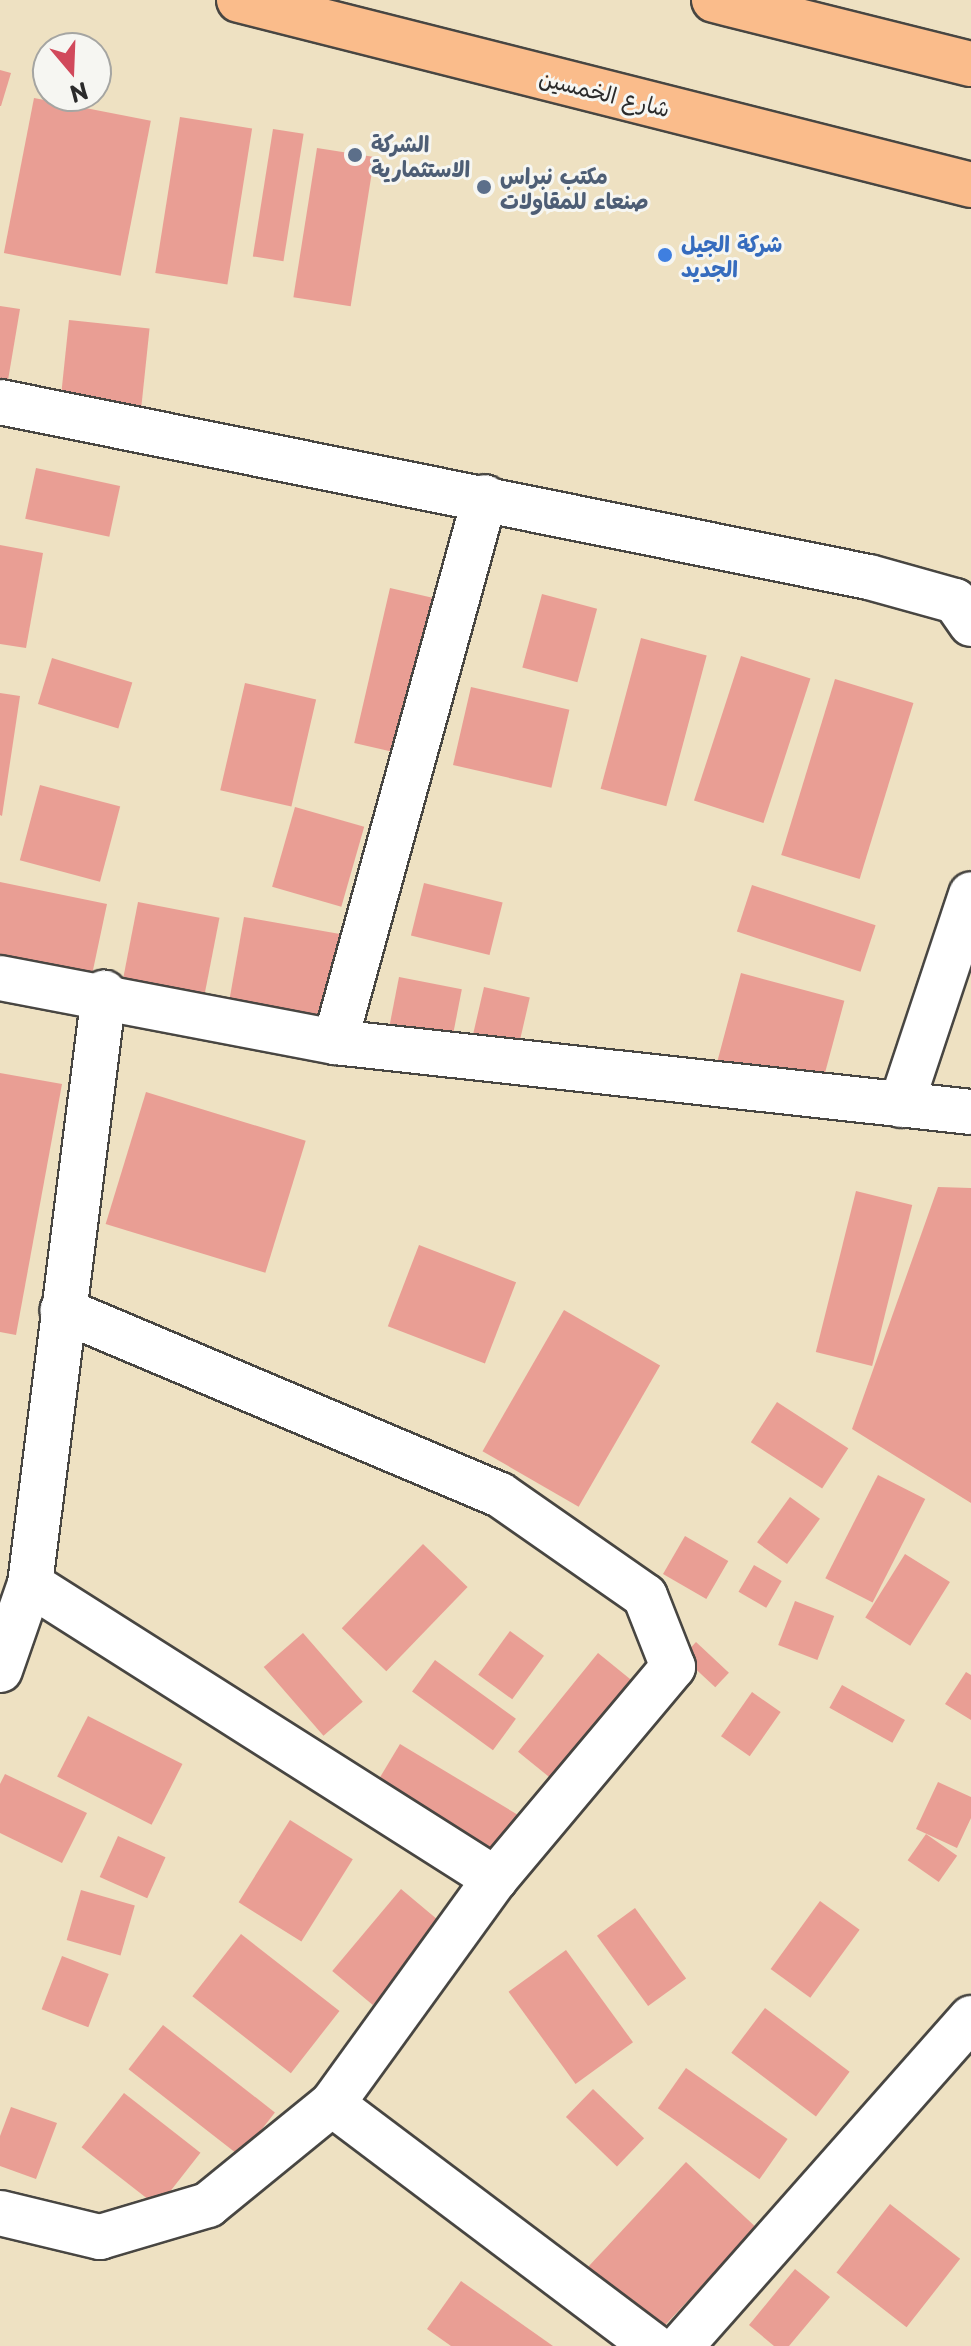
<!DOCTYPE html>
<meta charset="utf-8">
<style>
body{margin:0}
#map{position:relative;width:971px;height:2346px;overflow:hidden;background:#eee1c2;font-family:"Playpen Sans","Playpen Sans Arabic",sans-serif}
div>[style]{position:absolute}
.building>*{inset:0;background:#e99e94;transform-origin:0 0}
.roads{filter:drop-shadow(2px 0 #484642) drop-shadow(-2px 0 #484642) drop-shadow(0 2px #484642) drop-shadow(0 -2px #484642)}
.minor>*{height:44px;margin:-22px;padding:0 22px;transform-origin:22px;border-radius:22px;background:#fff}
.major>*{height:44px;margin:-22px;padding:0 22px;transform-origin:22px;border-radius:22px;background:#fabc8b}
.dots>*{width:22px;height:22px;translate:-50% -50%;box-sizing:border-box;border:4px solid #f6f6f2;border-radius:50%}
span{translate:-50% -50%;white-space:nowrap;text-align:center;line-height:1.15;-webkit-text-stroke:6px #f6f6f2;paint-order:stroke}
.street-label{font-size:22px;color:#2b2b2b}
.service-label{font-size:22px;color:#4e5e75;font-weight:700}
.left{translate:0 -50%;text-align:left}
.shop-label{font-size:22px;color:#366cbe;font-weight:700}
.north{position:absolute;left:32px;top:32px;width:80px;height:80px;box-sizing:border-box;background:#f6f6f2;border:2px solid #a5a5a2;border-radius:50%;rotate:161deg;font-size:22px;font-weight:700;line-height:32px;text-align:center;color:#2b2b2b}
.north::after{content:'';display:block;margin:auto;width:28px;height:36px;background:#d1495b;clip-path:polygon(50% 0,100% 100%,50% 72%,0 100%)}
</style>
<div id="map">
<div class="building">
<div style="clip-path:polygon(0 70px,11px 73px,1px 106px,0 106px)"></div>
<div style="left:34px;top:98px;width:119px;height:158px;rotate:11deg"></div>
<div style="left:180px;top:117px;width:73px;height:158px;rotate:9deg"></div>
<div style="left:273px;top:129px;width:31px;height:129px;rotate:9deg"></div>
<div style="left:317px;top:148px;width:58px;height:151px;rotate:9deg"></div>
<div style="clip-path:polygon(0 306px,20px 309px,6px 392px,0 391px)"></div>
<div style="left:69px;top:320px;width:81px;height:96px;rotate:6deg"></div>
<div style="left:36px;top:468px;width:86px;height:52px;rotate:12deg"></div>
<div style="clip-path:polygon(0 545px,43px 553px,26px 648px,0 644px)"></div>
<div style="left:390px;top:588px;width:57px;height:159px;rotate:13deg"></div>
<div style="left:542px;top:594px;width:57px;height:76px;rotate:15deg"></div>
<div style="left:641px;top:638px;width:68px;height:156px;rotate:15deg"></div>
<div style="left:741px;top:656px;width:73px;height:152px;rotate:18deg"></div>
<div style="left:52px;top:658px;width:84px;height:48px;rotate:17deg"></div>
<div style="left:835px;top:679px;width:82px;height:184px;rotate:17deg"></div>
<div style="left:245px;top:683px;width:73px;height:110px;rotate:13deg"></div>
<div style="left:471px;top:687px;width:101px;height:80px;rotate:13deg"></div>
<div style="clip-path:polygon(0 693px,20px 696px,2px 816px,0 815px)"></div>
<div style="left:40px;top:785px;width:83px;height:78px;rotate:15deg"></div>
<div style="left:295px;top:807px;width:72px;height:83px;rotate:16deg"></div>
<div style="clip-path:polygon(0 882px,107px 904px,86px 1003px,0 985px)"></div>
<div style="left:424px;top:883px;width:81px;height:54px;rotate:14deg"></div>
<div style="left:752px;top:885px;width:130px;height:49px;rotate:18deg"></div>
<div style="left:138px;top:902px;width:83px;height:99px;rotate:11deg"></div>
<div style="left:244px;top:917px;width:106px;height:88px;rotate:10deg"></div>
<div style="left:741px;top:973px;width:107px;height:99px;rotate:15deg"></div>
<div style="left:399px;top:977px;width:64px;height:69px;rotate:11deg"></div>
<div style="left:484px;top:987px;width:47px;height:78px;rotate:13deg"></div>
<div style="clip-path:polygon(0 1073px,62px 1084px,16px 1335px,0 1332px)"></div>
<div style="left:146px;top:1092px;width:167px;height:138px;rotate:17deg"></div>
<div style="clip-path:polygon(938px 1187px,971px 1188px,971px 1503px,852px 1429px)"></div>
<div style="left:856px;top:1191px;width:58px;height:166px;rotate:14deg"></div>
<div style="left:419px;top:1245px;width:104px;height:87px;rotate:21deg"></div>
<div style="left:564px;top:1310px;width:111px;height:163px;rotate:30deg"></div>
<div style="left:777px;top:1402px;width:85px;height:48px;rotate:33deg"></div>
<div style="left:878px;top:1475px;width:53px;height:116px;rotate:27deg"></div>
<div style="left:790px;top:1497px;width:37px;height:56px;rotate:36deg"></div>
<div style="left:685px;top:1536px;width:50px;height:44px;rotate:30deg"></div>
<div style="left:423px;top:1544px;width:62px;height:117px;rotate:44deg"></div>
<div style="left:905px;top:1554px;width:53px;height:75px;rotate:32deg"></div>
<div style="left:754px;top:1565px;width:32px;height:31px;rotate:30deg"></div>
<div style="left:795px;top:1601px;width:42px;height:47px;rotate:21deg"></div>
<div style="left:510px;top:1631px;width:42px;height:54px;rotate:36deg"></div>
<div style="left:303px;top:1633px;width:91px;height:52px;rotate:49deg"></div>
<div style="left:696px;top:1642px;width:45px;height:20px;rotate:43deg"></div>
<div style="left:598px;top:1653px;width:44px;height:127px;rotate:39deg"></div>
<div style="left:435px;top:1660px;width:100px;height:39px;rotate:36deg"></div>
<div style="clip-path:polygon(966px 1672px,971px 1675px,971px 1720px,945px 1704px)"></div>
<div style="left:842px;top:1685px;width:72px;height:26px;rotate:29deg"></div>
<div style="left:752px;top:1692px;width:35px;height:54px;rotate:35deg"></div>
<div style="left:88px;top:1716px;width:106px;height:68px;rotate:27deg"></div>
<div style="left:400px;top:1744px;width:172px;height:67px;rotate:31deg"></div>
<div style="clip-path:polygon(5px 1774px,87px 1813px,62px 1863px,0 1833px,0 1784px)"></div>
<div style="clip-path:polygon(938px 1782px,971px 1797px,971px 1818px,957px 1848px,916px 1829px)"></div>
<div style="left:290px;top:1820px;width:74px;height:97px;rotate:32deg"></div>
<div style="left:926px;top:1834px;width:38px;height:32px;rotate:35deg"></div>
<div style="left:118px;top:1836px;width:52px;height:45px;rotate:24deg"></div>
<div style="left:401px;top:1889px;width:53px;height:107px;rotate:40deg"></div>
<div style="left:81px;top:1890px;width:56px;height:52px;rotate:16deg"></div>
<div style="left:820px;top:1901px;width:49px;height:84px;rotate:36deg"></div>
<div style="left:635px;top:1908px;width:87px;height:47px;rotate:54deg"></div>
<div style="left:241px;top:1934px;width:125px;height:79px;rotate:38deg"></div>
<div style="left:566px;top:1950px;width:114px;height:71px;rotate:54deg"></div>
<div style="left:62px;top:1956px;width:50px;height:57px;rotate:21deg"></div>
<div style="left:765px;top:2008px;width:106px;height:56px;rotate:37deg"></div>
<div style="left:163px;top:2025px;width:142px;height:56px;rotate:38deg"></div>
<div style="left:686px;top:2068px;width:124px;height:49px;rotate:35deg"></div>
<div style="left:593px;top:2089px;width:71px;height:39px;rotate:44deg"></div>
<div style="left:124px;top:2093px;width:97px;height:69px;rotate:38deg"></div>
<div style="clip-path:polygon(11px 2107px,57px 2123px,36px 2179px,0 2166px,0 2136px)"></div>
<div style="left:686px;top:2162px;width:96px;height:156px;rotate:43deg"></div>
<div style="left:890px;top:2204px;width:89px;height:87px;rotate:38deg"></div>
<div style="clip-path:polygon(795px 2269px,830px 2297px,789px 2346px,774px 2346px,749px 2325px)"></div>
<div style="clip-path:polygon(461px 2281px,553px 2346px,451px 2346px,427px 2329px)"></div>
</div>
<div class="roads">
<div class="minor">
<div style="left:0;top:402px;width:886px;rotate:11.39deg"></div>
<div style="left:869px;top:577px;width:89px;rotate:15.6deg"></div>
<div style="left:955px;top:601px;width:28px;rotate:55deg"></div>
<div style="left:0;top:978px;width:341px;rotate:10.8deg"></div>
<div style="left:335px;top:1042px;width:640px;rotate:6.28deg"></div>
<div style="left:335px;top:1042px;width:565px;rotate:-74.61deg"></div>
<div style="left:901px;top:1105px;width:222px;rotate:-71.6deg"></div>
<div style="left:30px;top:1584px;width:551px;rotate:32.39deg"></div>
<div style="left:0;top:1670px;width:91px;rotate:-70.8deg"></div>
<div style="left:30px;top:1584px;width:596px;rotate:-82.86deg"></div>
<div style="left:332px;top:2104px;width:402px;rotate:37deg"></div>
<div style="left:0;top:2213px;width:103px;rotate:13.5deg"></div>
<div style="left:100px;top:2237px;width:113px;rotate:-16.5deg"></div>
<div style="left:208px;top:2205px;width:160px;rotate:-39.2deg"></div>
<div style="left:332px;top:2104px;width:278px;rotate:-54.1deg"></div>
<div style="left:495px;top:1879px;width:277px;rotate:-50deg"></div>
<div style="left:673px;top:1667px;width:76px;rotate:-111.5deg"></div>
<div style="left:645px;top:1596px;width:177px;rotate:-145.1deg"></div>
<div style="left:500px;top:1495px;width:475px;rotate:-157.1deg"></div>
<div style="left:681px;top:2346px;width:438px;rotate:-48.5deg"></div>
</div>
<div class="major">
<div style="left:239px;top:0;width:755px;rotate:14.18deg"></div>
<div style="left:714px;top:0;width:265px;rotate:14deg"></div>
</div>
</div>
<div class="dots">
<div style="left:355px;top:155px;background:#5c6f8a"></div>
<div style="left:484px;top:187px;background:#5c6f8a"></div>
<div style="left:665px;top:255px;background:#3f7fe0"></div>
</div>
<div class="street-label">
<span style="left:605px;top:92px;rotate:14deg">شارع الخمسين</span>
</div>
<div class="service-label">
<span class="left" style="left:371px;top:155px">الشركة<br>الاستثمارية</span>
<span class="left" style="left:500px;top:187px">مكتب نبراس<br>صنعاء للمقاولات</span>
</div>
<div class="shop-label">
<span class="left" style="left:681px;top:255px">شركة الجيل<br>الجديد</span>
</div>
<div class="north">N</div>
</div>
